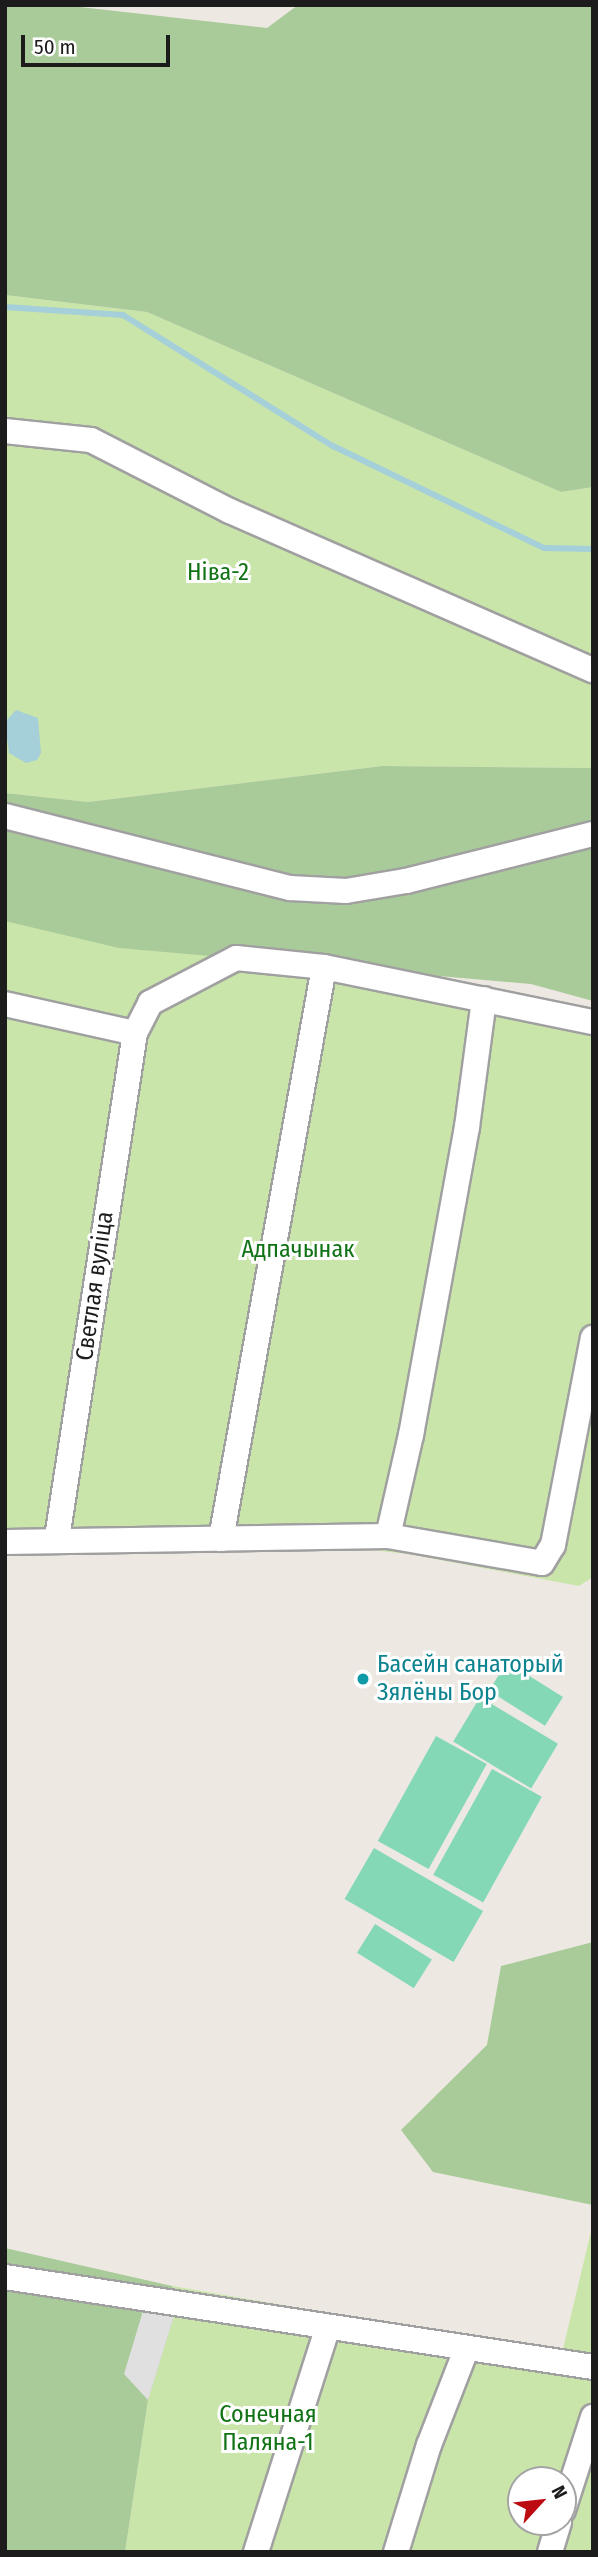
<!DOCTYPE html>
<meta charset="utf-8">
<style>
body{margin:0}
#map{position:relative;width:598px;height:2557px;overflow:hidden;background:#ede9e2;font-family:"Fira Sans Condensed",sans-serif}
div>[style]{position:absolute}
.grass>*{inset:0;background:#c9e5aa}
.forest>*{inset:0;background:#a9ca99}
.pitch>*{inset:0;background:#84d8b5;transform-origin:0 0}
.parking>*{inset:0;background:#e0e0e0}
.water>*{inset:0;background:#a5cfd9}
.stream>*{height:6px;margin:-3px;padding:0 3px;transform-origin:3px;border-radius:3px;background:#a5cfd9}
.roads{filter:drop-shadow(2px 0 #a0a0a0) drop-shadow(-2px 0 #a0a0a0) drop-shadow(0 2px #a0a0a0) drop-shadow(0 -2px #a0a0a0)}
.minor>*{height:24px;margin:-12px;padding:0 12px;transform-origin:12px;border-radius:12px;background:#fff}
.dots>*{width:19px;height:19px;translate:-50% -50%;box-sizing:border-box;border:4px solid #fff;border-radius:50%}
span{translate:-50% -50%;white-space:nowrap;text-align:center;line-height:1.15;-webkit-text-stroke:6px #fff;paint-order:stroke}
.park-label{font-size:24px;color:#117316}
.street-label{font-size:24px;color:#1c1c1c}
.culture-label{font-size:24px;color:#0d838f}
.left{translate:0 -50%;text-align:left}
.frame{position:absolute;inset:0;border:7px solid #1c1c1c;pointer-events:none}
.north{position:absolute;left:507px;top:2466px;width:70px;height:70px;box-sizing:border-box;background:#fff;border:2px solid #a4a4a4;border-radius:50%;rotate:63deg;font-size:19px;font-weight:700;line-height:28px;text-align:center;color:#1c1c1c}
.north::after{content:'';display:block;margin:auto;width:24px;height:32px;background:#bd0b12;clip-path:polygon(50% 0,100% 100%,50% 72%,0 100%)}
.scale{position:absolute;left:21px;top:35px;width:149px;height:32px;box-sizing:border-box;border:4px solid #1c1c1c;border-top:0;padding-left:9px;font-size:21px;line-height:24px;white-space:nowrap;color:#1c1c1c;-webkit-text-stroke:5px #fff;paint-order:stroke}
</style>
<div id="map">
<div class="grass">
<div style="clip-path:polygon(5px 295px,147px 312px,561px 492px,593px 487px,593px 768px,382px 766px,88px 802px,5px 793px)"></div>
<div style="clip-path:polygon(5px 892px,593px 1012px,593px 1577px,579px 1586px,408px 1554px,298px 1542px,5px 1550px)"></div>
<div style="clip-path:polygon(evenodd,593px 2223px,593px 2552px,125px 2552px,148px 2400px,177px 2306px,172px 2286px,562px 2353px,593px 2223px,521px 2480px,563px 2480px,563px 2522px,521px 2522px,521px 2480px)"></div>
</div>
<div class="forest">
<div style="clip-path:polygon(5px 5px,62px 5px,267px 28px,298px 5px,593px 5px,593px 487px,561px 492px,147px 312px,5px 295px)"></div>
<div style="clip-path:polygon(382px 766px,593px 768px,593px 1001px,531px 984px,119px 948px,5px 921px,5px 793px,88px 802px)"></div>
<div style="clip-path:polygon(593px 1942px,593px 2205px,433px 2172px,401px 2130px,487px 2045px,501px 1966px)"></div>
<div style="clip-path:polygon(5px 2248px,172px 2286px,177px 2306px,148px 2400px,125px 2552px,5px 2552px)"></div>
</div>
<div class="pitch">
<div style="left:507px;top:1662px;width:66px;height:34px;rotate:32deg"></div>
<div style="left:480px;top:1697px;width:91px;height:52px;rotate:31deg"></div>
<div style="left:436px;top:1736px;width:58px;height:120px;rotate:29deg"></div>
<div style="left:492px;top:1769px;width:57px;height:121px;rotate:29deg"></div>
<div style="left:374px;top:1848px;width:126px;height:59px;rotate:30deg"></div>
<div style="left:375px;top:1924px;width:67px;height:34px;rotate:32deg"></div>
</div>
<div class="parking">
<div style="clip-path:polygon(146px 2301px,177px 2306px,148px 2400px,124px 2374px)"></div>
</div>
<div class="water">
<div style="clip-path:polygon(16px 710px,38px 718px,41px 753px,37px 760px,26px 763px,9px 753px,5px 722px)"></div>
</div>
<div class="stream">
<div style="left:5px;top:307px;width:118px;rotate:3.9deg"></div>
<div style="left:123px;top:315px;width:248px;rotate:32deg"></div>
<div style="left:333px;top:446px;width:234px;rotate:25.8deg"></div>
<div style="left:544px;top:548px;width:49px;rotate:1.2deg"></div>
</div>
<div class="roads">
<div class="minor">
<div style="left:5px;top:431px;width:86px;rotate:6deg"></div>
<div style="left:91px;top:440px;width:156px;rotate:27.1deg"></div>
<div style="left:230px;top:511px;width:396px;rotate:23.7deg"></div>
<div style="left:5px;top:816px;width:294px;rotate:14.2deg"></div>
<div style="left:290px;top:888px;width:56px;rotate:3.1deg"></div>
<div style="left:346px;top:891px;width:61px;rotate:-9.5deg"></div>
<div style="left:406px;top:881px;width:193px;rotate:-14.1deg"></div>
<div style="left:5px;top:1004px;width:133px;rotate:12.6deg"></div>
<div style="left:388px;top:1536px;width:104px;rotate:-77.2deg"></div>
<div style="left:411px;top:1435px;width:313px;rotate:-79.7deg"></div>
<div style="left:467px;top:1127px;width:129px;rotate:-82.4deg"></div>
<div style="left:57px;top:1538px;width:511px;rotate:-81.22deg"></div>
<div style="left:135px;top:1033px;width:34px;rotate:-63deg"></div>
<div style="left:150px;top:1003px;width:97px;rotate:-27.6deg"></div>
<div style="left:236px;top:958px;width:88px;rotate:5.8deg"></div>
<div style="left:324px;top:967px;width:275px;rotate:11.6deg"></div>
<div style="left:221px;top:1539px;width:581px;rotate:-79.79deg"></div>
<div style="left:5px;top:1542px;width:383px;rotate:-0.9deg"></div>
<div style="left:388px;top:1536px;width:156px;rotate:9.9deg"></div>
<div style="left:542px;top:1563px;width:21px;rotate:-59deg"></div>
<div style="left:553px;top:1545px;width:211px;rotate:-79.1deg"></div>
<div style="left:5px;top:2277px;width:595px;rotate:8.7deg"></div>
<div style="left:563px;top:2510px;width:98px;rotate:-72.1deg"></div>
<div style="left:256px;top:2552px;width:234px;rotate:-72.3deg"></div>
<div style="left:396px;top:2552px;width:112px;rotate:-72.9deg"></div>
<div style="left:429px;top:2445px;width:102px;rotate:-68.7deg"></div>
<div style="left:550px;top:2552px;width:31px;rotate:-73deg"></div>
</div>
</div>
<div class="dots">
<div style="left:363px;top:1679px;background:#0f9aa8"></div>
</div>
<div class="park-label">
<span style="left:218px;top:573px">Ніва-2</span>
<span style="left:298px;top:1250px">Адпачынак</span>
<span style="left:268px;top:2429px">Сонечная<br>Паляна-1</span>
</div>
<div class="street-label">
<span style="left:95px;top:1286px;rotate:-82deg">Светлая вуліца</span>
</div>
<div class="culture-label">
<span class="left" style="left:377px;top:1679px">Басейн санаторый<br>Зялёны Бор</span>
</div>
<div class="frame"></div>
<div class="north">N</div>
<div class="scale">50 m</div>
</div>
